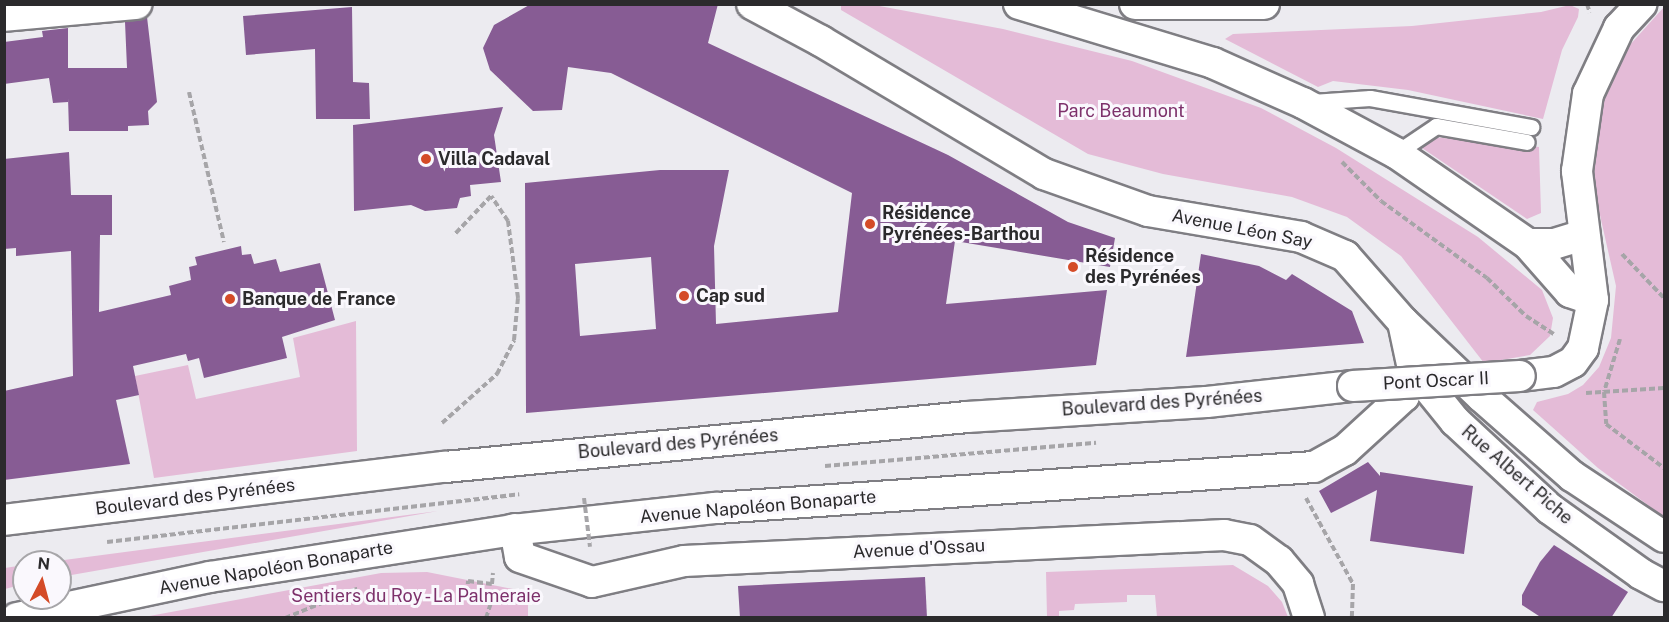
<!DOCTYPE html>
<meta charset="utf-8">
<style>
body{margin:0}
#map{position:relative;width:1669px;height:622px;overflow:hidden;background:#ecebf0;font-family:"Public Sans",sans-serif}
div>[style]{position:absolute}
.green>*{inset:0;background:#e4bbd7}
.building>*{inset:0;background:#875c94}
.path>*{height:4px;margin-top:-2px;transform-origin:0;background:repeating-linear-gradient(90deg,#a6a5a8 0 6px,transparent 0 9px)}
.roads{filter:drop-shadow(2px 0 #7f7e83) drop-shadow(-2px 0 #7f7e83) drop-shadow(0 2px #7f7e83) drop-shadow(0 -2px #7f7e83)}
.lane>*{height:15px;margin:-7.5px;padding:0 7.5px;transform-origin:7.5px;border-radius:7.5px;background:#fff}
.street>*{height:30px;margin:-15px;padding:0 15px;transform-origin:15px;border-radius:15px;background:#fff}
.path-bridge>*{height:4px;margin-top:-2px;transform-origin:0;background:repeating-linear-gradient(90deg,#a6a5a8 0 6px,transparent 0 9px)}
.bridges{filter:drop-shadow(2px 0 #7f7e83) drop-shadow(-2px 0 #7f7e83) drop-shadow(0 2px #7f7e83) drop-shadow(0 -2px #7f7e83)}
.street-bridge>*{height:30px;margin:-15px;padding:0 15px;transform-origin:15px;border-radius:15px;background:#fff}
.dots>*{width:16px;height:16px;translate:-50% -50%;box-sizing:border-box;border:3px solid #faf8fd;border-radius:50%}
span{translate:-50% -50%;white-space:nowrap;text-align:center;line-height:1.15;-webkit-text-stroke:6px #faf8fd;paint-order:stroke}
.park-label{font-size:18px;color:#7d316b}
.poi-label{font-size:18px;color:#2b2a2c;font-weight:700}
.left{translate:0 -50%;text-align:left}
.street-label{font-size:18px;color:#2b2a2c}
.frame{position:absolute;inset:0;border:6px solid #2b2a2c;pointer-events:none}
.north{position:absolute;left:12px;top:550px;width:60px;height:60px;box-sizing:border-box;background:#faf8fd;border:2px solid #a7a6a9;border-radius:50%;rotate:6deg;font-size:16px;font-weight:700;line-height:24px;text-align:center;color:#2b2a2c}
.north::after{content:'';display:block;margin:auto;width:21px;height:27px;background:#d44b27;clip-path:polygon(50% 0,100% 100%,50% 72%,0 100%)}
</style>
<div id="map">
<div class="green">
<div style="clip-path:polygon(841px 5px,874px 5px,1003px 29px,1132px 61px,1261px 108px,1336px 148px,1478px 237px,1542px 290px,1553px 318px,1550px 336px,1530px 355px,1484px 363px,1401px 256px,1347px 217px,1292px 197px,1163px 174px,1088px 154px,841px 10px)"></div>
<div style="clip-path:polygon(1570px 5px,1579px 9px,1578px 17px,1562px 50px,1543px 119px,1408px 90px,1333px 81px,1318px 87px,1225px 39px,1233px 34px,1412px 26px,1541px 12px)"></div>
<div style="clip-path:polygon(1664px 7px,1664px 517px,1598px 468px,1533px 410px,1537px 402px,1568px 394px,1583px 385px,1599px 367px,1611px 338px,1616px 286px,1590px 171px,1596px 114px,1612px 73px,1628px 47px)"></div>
<div style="clip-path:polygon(1433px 137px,1539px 147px,1541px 213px,1527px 219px,1422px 148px,1422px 143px)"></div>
<div style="clip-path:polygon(356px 321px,357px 451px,154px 478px,135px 376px,188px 365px,196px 399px,300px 377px,293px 338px)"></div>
<div style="clip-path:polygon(438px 511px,60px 577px,60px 562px,49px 562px)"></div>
<div style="clip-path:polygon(24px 565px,24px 584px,5px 589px,5px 568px)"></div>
<div style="clip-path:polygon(1233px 565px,1268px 586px,1282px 602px,1288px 617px,1157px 617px,1155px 595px,1127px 595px,1127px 602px,1075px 604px,1074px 610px,1059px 611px,1059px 617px,1047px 617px,1046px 572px)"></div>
<div style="clip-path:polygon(427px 572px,528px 592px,528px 617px,144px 617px,381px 573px)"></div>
</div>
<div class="building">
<div style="clip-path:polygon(evenodd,531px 4px,718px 4px,708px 43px,948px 155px,1068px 222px,1115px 238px,1110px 267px,955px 241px,946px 304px,1107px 290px,1096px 365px,526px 413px,525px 183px,660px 170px,729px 170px,714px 246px,716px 324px,838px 312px,852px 193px,611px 73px,568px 67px,562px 110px,533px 111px,490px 70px,483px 48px,494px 25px,531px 4px,651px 257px,656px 329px,580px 336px,575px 264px,651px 257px)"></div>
<div style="clip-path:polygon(352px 7px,353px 82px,369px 83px,370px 119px,316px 119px,315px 49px,246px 55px,243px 16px)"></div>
<div style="clip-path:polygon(147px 17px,157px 102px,148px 111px,149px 125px,128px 126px,128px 131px,69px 131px,68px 98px,68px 102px,53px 103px,49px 78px,4px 84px,4px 42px,43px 37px,42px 31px,68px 28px,68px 68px,127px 68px,125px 22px)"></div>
<div style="clip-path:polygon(503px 107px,494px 135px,501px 182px,470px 185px,471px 196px,460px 198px,457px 208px,425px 211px,411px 205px,354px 211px,353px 125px)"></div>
<div style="clip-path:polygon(69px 152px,71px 195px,112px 195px,112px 235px,100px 235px,99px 312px,171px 295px,169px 286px,191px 280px,189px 267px,197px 265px,195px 257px,241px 246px,242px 255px,251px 254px,254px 264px,276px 259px,280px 272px,320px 263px,335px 320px,282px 337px,287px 358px,204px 378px,199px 358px,188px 361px,186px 354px,133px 366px,139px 395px,116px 400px,130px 464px,4px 480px,4px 391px,73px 376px,71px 251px,16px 256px,16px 248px,4px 249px,4px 159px)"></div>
<div style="clip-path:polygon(1201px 254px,1259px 266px,1286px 280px,1292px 274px,1352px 311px,1364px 343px,1186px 357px)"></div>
<div style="clip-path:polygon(1368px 462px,1380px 476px,1380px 472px,1473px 486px,1464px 554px,1370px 541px,1377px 490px,1331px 513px,1319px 491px)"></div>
<div style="clip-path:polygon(1554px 545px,1628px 592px,1611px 618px,1542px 618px,1522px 605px,1522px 595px,1540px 562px)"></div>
<div style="clip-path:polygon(925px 577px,927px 618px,740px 618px,738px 586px)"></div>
</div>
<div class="path">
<div style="left:1587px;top:4px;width:9px;rotate:72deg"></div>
<div style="left:189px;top:92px;width:154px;rotate:76.9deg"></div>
<div style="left:1342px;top:162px;width:55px;rotate:45deg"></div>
<div style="left:1381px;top:201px;width:131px;rotate:36deg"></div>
<div style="left:1487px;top:278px;width:54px;rotate:44.3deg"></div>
<div style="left:1526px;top:316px;width:33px;rotate:33deg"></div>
<div style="left:1622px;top:254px;width:61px;rotate:46.3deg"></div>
<div style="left:1620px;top:339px;width:55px;rotate:106.8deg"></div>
<div style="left:1604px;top:392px;width:32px;rotate:86deg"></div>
<div style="left:1606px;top:424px;width:73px;rotate:37.2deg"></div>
<div style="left:1586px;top:393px;width:78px;rotate:-3.7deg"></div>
<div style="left:442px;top:423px;width:74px;rotate:-41.7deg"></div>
<div style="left:497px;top:374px;width:38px;rotate:-63deg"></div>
<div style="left:514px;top:340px;width:42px;rotate:-84.6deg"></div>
<div style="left:518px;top:298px;width:78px;rotate:-97.4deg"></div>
<div style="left:508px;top:221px;width:30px;rotate:-124deg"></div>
<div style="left:491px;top:196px;width:54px;rotate:133.5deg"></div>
<div style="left:825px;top:466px;width:272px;rotate:-4.9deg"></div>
<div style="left:1306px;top:498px;width:98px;rotate:61.3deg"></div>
<div style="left:1353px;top:584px;width:34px;rotate:92deg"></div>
<div style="left:107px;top:542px;width:415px;rotate:-6.6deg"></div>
<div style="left:285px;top:618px;width:80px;rotate:-22.1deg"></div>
<div style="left:486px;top:618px;width:23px;rotate:-72deg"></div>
<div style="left:493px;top:596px;width:26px;rotate:-173deg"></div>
<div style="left:467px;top:593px;width:12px;rotate:-85deg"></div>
<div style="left:468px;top:581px;width:24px;rotate:7deg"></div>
<div style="left:492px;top:584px;width:11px;rotate:-85deg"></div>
</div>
<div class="roads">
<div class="lane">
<div style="left:1312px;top:102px;width:58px;rotate:-3.9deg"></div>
<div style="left:1370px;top:98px;width:164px;rotate:10.2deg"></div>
<div style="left:1396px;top:153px;width:48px;rotate:-34deg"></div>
<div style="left:1436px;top:126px;width:92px;rotate:10deg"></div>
</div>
<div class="street">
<div style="left:752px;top:4px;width:78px;rotate:28.2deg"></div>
<div style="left:821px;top:41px;width:260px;rotate:30.8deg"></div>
<div style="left:1044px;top:174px;width:110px;rotate:19.6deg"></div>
<div style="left:1148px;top:211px;width:155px;rotate:9.6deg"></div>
<div style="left:1301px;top:237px;width:48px;rotate:23.4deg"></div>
<div style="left:1345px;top:256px;width:88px;rotate:48.7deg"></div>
<div style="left:1403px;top:322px;width:109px;rotate:43.5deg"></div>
<div style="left:1482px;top:397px;width:120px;rotate:41.3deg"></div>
<div style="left:1572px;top:476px;width:110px;rotate:33.5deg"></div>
<div style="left:1019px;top:4px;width:203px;rotate:16.9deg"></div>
<div style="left:1213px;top:63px;width:98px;rotate:24deg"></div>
<div style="left:1303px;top:103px;width:106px;rotate:28.3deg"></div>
<div style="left:1396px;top:153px;width:160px;rotate:34.6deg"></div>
<div style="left:1528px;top:244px;width:26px"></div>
<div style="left:1554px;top:244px;width:30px;rotate:-17deg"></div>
<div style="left:1135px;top:4px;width:129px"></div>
<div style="left:4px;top:16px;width:133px;rotate:-5.2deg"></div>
<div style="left:1528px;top:244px;width:64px;rotate:48.8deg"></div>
<div style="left:1570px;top:292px;width:24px;rotate:19deg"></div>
<div style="left:1413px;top:369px;width:67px;rotate:51.1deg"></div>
<div style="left:1455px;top:421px;width:129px;rotate:42.8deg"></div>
<div style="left:1550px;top:509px;width:112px;rotate:35.5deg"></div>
<div style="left:1641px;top:574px;width:26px;rotate:28deg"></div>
<div style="left:1520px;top:376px;width:34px;rotate:-7deg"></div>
<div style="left:1554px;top:372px;width:21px;rotate:-28deg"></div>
<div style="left:1573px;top:362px;width:17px;rotate:-54deg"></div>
<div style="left:1583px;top:348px;width:49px;rotate:-78.2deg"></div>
<div style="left:1593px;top:300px;width:130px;rotate:-97.1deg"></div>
<div style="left:1577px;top:171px;width:78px;rotate:-81.9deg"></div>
<div style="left:1588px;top:94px;width:73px;rotate:-64.8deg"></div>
<div style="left:1619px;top:28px;width:33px;rotate:-47deg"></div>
<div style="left:4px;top:520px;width:444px;rotate:-6.9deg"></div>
<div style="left:445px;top:467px;width:524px;rotate:-5.47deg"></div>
<div style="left:967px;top:417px;width:240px;rotate:-3.6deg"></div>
<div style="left:1207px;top:402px;width:147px;rotate:-6.3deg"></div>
<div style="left:515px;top:529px;width:28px;rotate:80deg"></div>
<div style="left:520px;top:557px;width:76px;rotate:19.1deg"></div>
<div style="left:592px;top:582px;width:94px;rotate:-12.9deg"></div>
<div style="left:684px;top:561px;width:541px;rotate:-2.76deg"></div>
<div style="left:1224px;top:535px;width:26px;rotate:11deg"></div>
<div style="left:1250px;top:540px;width:36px;rotate:36deg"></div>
<div style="left:1279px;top:561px;width:30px;rotate:50deg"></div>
<div style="left:1298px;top:584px;width:36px;rotate:72deg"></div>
<div style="left:17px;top:618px;width:197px;rotate:-12deg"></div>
<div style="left:210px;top:577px;width:306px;rotate:-8.8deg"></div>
<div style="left:512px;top:530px;width:205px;rotate:-6.2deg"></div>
<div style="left:716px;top:508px;width:599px;rotate:-3.92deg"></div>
<div style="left:1314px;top:467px;width:35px;rotate:-29deg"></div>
<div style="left:1345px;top:450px;width:80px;rotate:-42.5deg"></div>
<div style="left:1404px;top:396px;width:28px;rotate:-72deg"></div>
<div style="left:1413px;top:369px;width:48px;rotate:-102deg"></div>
</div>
</div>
<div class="path-bridge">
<div style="left:584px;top:498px;width:49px;rotate:83deg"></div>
</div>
<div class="bridges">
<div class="street-bridge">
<div style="left:1353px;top:386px;width:167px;rotate:-3.4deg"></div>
</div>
</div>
<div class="dots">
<div style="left:426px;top:159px;background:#d44b27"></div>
<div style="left:870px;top:224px;background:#d44b27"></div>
<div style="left:1073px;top:267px;background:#d44b27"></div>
<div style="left:684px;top:296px;background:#d44b27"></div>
<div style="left:230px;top:299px;background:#d44b27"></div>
</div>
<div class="park-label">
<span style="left:1121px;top:111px">Parc Beaumont</span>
<span style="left:416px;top:596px">Sentiers du Roy - La Palmeraie</span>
</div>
<div class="poi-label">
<span class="left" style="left:438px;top:159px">Villa Cadaval</span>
<span class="left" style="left:882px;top:224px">Résidence<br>Pyrénées-Barthou</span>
<span class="left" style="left:1085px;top:267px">Résidence<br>des Pyrénées</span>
<span class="left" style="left:696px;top:296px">Cap sud</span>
<span class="left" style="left:242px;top:299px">Banque de France</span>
</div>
<div class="street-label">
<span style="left:1242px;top:229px;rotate:11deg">Avenue Léon Say</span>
<span style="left:1436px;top:381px;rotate:-3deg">Pont Oscar II</span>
<span style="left:1162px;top:403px;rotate:-4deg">Boulevard des Pyrénées</span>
<span style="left:678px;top:444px;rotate:-5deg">Boulevard des Pyrénées</span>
<span style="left:1517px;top:475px;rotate:41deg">Rue Albert Piche</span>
<span style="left:195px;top:497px;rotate:-7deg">Boulevard des Pyrénées</span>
<span style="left:758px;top:507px;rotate:-5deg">Avenue Napoléon Bonaparte</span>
<span style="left:919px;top:549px;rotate:-3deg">Avenue d'Ossau</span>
<span style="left:276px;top:568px;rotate:-10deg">Avenue Napoléon Bonaparte</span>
</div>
<div class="frame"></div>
<div class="north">N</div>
</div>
